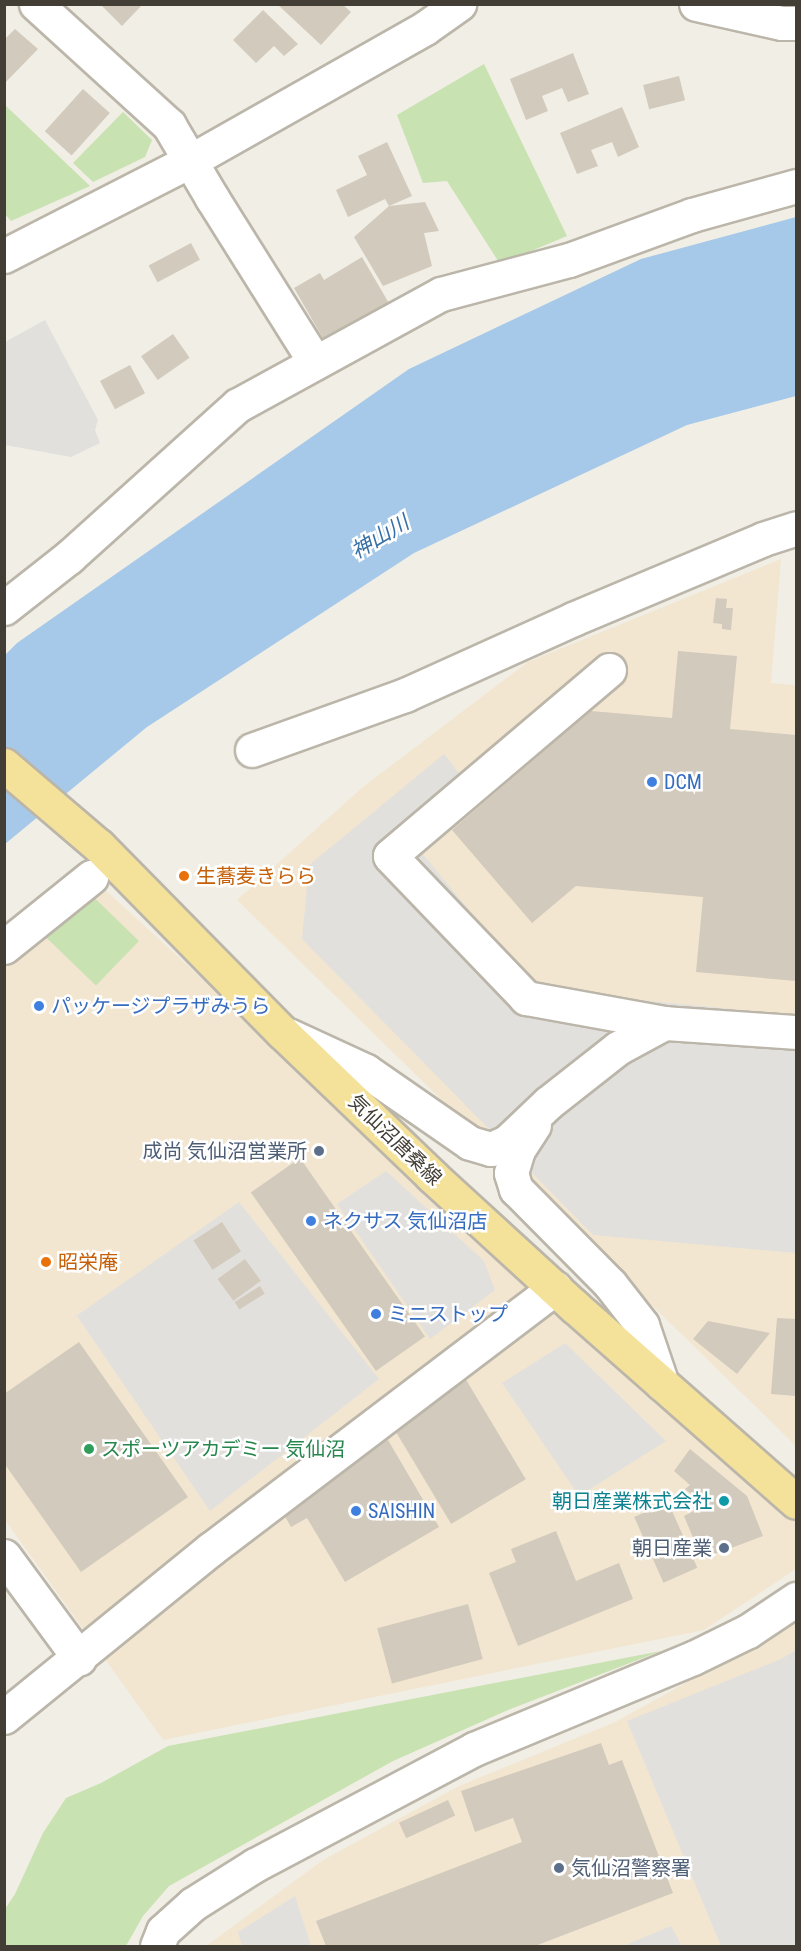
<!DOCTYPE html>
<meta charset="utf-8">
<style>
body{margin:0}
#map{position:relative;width:801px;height:1951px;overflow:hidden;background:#f1eee5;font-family:"Roboto Condensed","Noto Sans JP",sans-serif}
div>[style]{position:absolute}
.commercial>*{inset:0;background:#f2e6d1}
.green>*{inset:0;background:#c8e2b1;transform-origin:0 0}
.parking>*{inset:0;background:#e2e0dd}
.water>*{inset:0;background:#a6c9e9}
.building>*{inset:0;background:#d2cabc;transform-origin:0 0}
.roads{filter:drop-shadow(2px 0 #bbb6a9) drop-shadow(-2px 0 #bbb6a9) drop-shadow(0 2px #bbb6a9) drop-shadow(0 -2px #bbb6a9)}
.minor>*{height:33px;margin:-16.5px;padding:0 16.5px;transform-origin:16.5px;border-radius:16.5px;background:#fff}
.major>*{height:33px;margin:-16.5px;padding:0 16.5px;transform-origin:16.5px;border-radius:16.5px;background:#f5e29a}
.dots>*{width:16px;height:16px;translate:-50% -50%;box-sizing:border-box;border:3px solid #fff;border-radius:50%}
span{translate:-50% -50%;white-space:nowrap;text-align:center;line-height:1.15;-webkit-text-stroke:5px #fff;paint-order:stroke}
.shop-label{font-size:20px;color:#366cbe}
.left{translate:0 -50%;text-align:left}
.food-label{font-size:20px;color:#c56008}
.street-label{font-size:20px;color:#433e35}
.service-label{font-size:20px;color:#4e5e75}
.right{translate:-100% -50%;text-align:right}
.leisure-label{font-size:20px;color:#27864d}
.culture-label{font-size:20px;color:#0d838f}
.water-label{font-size:21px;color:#386fa5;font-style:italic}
.frame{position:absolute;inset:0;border:6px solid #433e35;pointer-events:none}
</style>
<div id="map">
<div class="commercial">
<div style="clip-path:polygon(781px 559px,771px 683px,796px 685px,796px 1446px,237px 900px,364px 786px,528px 662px)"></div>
<div style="clip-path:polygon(91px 877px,796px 1522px,796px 1569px,704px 1630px,163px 1740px,5px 1520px,4px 952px)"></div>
<div style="clip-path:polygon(796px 1622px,796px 1946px,206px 1946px,323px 1860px,459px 1786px,615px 1722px)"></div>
</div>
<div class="green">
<div style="clip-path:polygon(484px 64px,567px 236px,500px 264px,447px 181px,423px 183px,397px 115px)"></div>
<div style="clip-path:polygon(5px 105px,90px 186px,11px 221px,5px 214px)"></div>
<div style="clip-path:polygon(123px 112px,152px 140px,145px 157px,93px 182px,73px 163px)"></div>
<div style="left:80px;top:884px;width:82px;height:62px;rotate:44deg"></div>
<div style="clip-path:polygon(661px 1651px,508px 1710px,393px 1761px,169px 1886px,143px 1916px,126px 1946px,5px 1946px,5px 1909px,15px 1894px,43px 1833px,66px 1798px,101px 1783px,168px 1746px)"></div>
</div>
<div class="parking">
<div style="clip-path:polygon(45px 320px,98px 420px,95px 430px,100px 443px,71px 457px,5px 445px,5px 342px)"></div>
<div style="clip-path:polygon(444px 754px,478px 797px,417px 847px,535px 990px,796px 1015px,796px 1253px,593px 1235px,302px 939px,309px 865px)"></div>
<div style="clip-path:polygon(386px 1171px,484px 1261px,495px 1290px,430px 1339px,337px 1204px)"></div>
<div style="clip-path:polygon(239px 1202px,379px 1379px,210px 1511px,77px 1316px,62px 1326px)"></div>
<div style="clip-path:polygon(565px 1343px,666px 1441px,579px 1496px,502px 1383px)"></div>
<div style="clip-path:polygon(796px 1650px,796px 1946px,721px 1946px,627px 1721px,781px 1659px)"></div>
<div style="clip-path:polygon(295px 1896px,311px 1946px,242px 1946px,238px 1932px)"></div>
<div style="clip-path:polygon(671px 1926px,682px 1946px,623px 1946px)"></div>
</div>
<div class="water">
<div style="clip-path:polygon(796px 217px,796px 396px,687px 425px,414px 553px,147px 727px,5px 844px,5px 655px,17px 643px,409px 369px,641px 259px)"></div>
</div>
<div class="building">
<div style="clip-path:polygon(104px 4px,143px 4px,122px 26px,102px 6px)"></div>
<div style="clip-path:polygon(277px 4px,342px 4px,351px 12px,321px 45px)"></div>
<div style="clip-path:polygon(263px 10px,298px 44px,284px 56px,274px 46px,256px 63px,233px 40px)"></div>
<div style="clip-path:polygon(15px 29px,38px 49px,4px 84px,4px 40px)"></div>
<div style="clip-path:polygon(573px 53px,589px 94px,568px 102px,562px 88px,542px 96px,548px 111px,526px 120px,510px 79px)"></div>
<div style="left:679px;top:76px;width:25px;height:37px;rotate:76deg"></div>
<div style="left:83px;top:89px;width:36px;height:57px;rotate:42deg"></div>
<div style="clip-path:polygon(622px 107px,639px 147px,618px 157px,612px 142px,591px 150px,598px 166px,577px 174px,560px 133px)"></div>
<div style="clip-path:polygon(387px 142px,412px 196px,389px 206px,385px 199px,348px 217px,336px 190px,367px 175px,358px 156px)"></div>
<div style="clip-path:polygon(425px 202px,439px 231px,424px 233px,432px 266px,383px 286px,354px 237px,389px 206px)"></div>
<div style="left:191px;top:243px;width:19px;height:48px;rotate:62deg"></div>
<div style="clip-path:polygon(362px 257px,390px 305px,325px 342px,294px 288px,320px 273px,324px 280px)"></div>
<div style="left:173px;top:334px;width:29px;height:39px;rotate:55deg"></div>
<div style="left:130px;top:365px;width:32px;height:34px;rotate:62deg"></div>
<div style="clip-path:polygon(716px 598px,727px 599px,726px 608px,733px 608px,731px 630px,722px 629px,722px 624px,713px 623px)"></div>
<div style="clip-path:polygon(678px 651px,737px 656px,730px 729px,796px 735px,796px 981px,696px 972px,703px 897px,576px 886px,532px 923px,452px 830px,591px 711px,672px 718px)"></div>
<div style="left:300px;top:1158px;width:218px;height:60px;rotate:55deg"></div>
<div style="left:222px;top:1222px;width:35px;height:34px;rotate:57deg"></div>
<div style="left:245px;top:1259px;width:27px;height:34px;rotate:54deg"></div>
<div style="left:260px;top:1286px;width:9px;height:30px;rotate:58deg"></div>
<div style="clip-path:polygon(777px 1318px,796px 1319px,796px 1396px,771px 1394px)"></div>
<div style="clip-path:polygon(708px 1321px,770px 1333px,737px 1374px,693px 1339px)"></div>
<div style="clip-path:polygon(79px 1342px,188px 1497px,81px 1572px,4px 1463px,4px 1394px)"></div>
<div style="left:465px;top:1378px;width:118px;height:87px;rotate:59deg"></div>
<div style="clip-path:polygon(388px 1440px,439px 1527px,345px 1582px,307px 1518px,291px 1527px,278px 1504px)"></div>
<div style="clip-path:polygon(690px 1449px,747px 1496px,763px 1536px,702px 1559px,684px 1516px,705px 1505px,685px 1489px,690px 1485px,674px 1471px)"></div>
<div style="left:668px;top:1502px;width:72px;height:37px;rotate:66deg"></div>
<div style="clip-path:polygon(556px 1531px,576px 1581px,619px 1563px,633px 1599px,518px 1646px,489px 1573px,516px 1562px,511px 1549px)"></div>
<div style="left:468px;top:1604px;width:57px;height:94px;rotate:75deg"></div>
<div style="clip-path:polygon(601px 1743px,609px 1765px,622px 1760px,673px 1893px,535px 1946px,326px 1946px,316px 1921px,522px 1842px,513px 1818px,475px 1832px,461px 1791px)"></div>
<div style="left:448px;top:1800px;width:17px;height:54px;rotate:65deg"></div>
</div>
<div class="roads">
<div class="minor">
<div style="left:36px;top:4px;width:180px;rotate:42.3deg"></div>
<div style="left:169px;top:125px;width:85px;rotate:59.5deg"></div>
<div style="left:212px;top:198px;width:194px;rotate:57.9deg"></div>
<div style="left:696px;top:4px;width:88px;rotate:12.5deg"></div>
<div style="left:782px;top:23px;width:14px"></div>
<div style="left:4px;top:256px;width:209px;rotate:-27.1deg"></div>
<div style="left:190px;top:161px;width:270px;rotate:-29.5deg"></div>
<div style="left:425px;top:28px;width:42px;rotate:-35.2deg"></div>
<div style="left:4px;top:608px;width:83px;rotate:-38.1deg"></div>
<div style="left:69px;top:557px;width:227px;rotate:-42deg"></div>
<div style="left:238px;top:405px;width:231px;rotate:-28.7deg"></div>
<div style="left:441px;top:294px;width:132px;rotate:-14.9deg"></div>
<div style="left:569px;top:260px;width:131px;rotate:-20.1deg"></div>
<div style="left:692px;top:215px;width:108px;rotate:-15.6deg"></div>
<div style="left:609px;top:670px;width:287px;rotate:139.7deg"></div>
<div style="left:390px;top:856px;width:197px;rotate:46.2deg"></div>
<div style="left:526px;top:998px;width:141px;rotate:10.2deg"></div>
<div style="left:252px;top:750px;width:163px;rotate:-19.8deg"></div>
<div style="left:405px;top:695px;width:184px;rotate:-24.3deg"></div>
<div style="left:573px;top:619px;width:206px;rotate:-22.8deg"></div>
<div style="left:763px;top:539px;width:35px;rotate:-18deg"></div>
<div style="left:4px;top:947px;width:112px;rotate:-38.8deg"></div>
<div style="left:288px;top:1035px;width:86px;rotate:24.8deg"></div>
<div style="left:366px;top:1071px;width:126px;rotate:34.7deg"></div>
<div style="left:470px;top:1143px;width:22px;rotate:16deg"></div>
<div style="left:491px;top:1149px;width:17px;rotate:-24deg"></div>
<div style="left:507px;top:1142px;width:57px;rotate:-43.6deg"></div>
<div style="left:548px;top:1103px;width:89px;rotate:-38.2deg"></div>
<div style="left:618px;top:1048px;width:52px;rotate:-28.5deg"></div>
<div style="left:664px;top:1023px;width:132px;rotate:3.9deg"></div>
<div style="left:534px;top:1125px;width:30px;rotate:123deg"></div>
<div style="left:518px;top:1150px;width:24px;rotate:107deg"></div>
<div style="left:511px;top:1173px;width:17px;rotate:73deg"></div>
<div style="left:516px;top:1189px;width:134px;rotate:45.3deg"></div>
<div style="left:610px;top:1284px;width:52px;rotate:52deg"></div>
<div style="left:642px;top:1325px;width:62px;rotate:71.3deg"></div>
<div style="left:4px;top:1556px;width:127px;rotate:53.7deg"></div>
<div style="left:4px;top:1717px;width:267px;rotate:-39.1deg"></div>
<div style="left:211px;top:1549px;width:432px;rotate:-37.2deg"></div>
<div style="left:157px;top:1946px;width:16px;rotate:-68deg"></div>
<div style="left:163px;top:1931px;width:40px;rotate:-42deg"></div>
<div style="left:193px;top:1904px;width:73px;rotate:-32.2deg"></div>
<div style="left:255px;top:1865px;width:248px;rotate:-27.9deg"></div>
<div style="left:474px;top:1749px;width:237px;rotate:-22.6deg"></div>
<div style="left:693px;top:1658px;width:61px;rotate:-26.1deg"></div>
<div style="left:748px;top:1631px;width:58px;rotate:-33.7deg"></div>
</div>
<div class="major">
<div style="left:4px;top:765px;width:125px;rotate:40.5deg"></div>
<div style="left:99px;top:846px;width:261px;rotate:45.5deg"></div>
<div style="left:282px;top:1032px;width:208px;rotate:43.8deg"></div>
<div style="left:432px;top:1176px;width:193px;rotate:42.5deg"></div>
<div style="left:574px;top:1306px;width:296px;rotate:41.4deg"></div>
</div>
</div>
<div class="dots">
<div style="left:652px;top:782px;background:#3f7fe0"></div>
<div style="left:184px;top:876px;background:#e8710a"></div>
<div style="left:39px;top:1006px;background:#3f7fe0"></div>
<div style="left:319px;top:1151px;background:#5c6f8a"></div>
<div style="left:311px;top:1221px;background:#3f7fe0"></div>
<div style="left:46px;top:1262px;background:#e8710a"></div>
<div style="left:376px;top:1314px;background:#3f7fe0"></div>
<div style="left:89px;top:1449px;background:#2e9e5b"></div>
<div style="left:724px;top:1501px;background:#0f9aa8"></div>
<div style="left:356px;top:1511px;background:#3f7fe0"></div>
<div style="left:724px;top:1548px;background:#5c6f8a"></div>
<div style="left:559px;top:1868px;background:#5c6f8a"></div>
</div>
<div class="shop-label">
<span class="left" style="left:664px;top:782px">DCM</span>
<span class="left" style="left:51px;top:1006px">パッケージプラザみうら</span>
<span class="left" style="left:323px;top:1221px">ネクサス 気仙沼店</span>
<span class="left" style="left:388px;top:1314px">ミニストップ</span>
<span class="left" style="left:368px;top:1511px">SAISHIN</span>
</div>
<div class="food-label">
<span class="left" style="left:196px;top:876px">生蕎麦きらら</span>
<span class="left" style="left:58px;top:1262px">昭栄庵</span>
</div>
<div class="street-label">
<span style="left:395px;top:1140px;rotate:44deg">気仙沼唐桑線</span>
</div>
<div class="service-label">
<span class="right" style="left:307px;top:1151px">成尚 気仙沼営業所</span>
<span class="right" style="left:712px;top:1548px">朝日産業</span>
<span class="left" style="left:571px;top:1868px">気仙沼警察署</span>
</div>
<div class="leisure-label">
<span class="left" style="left:101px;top:1449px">スポーツアカデミー 気仙沼</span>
</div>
<div class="culture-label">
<span class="right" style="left:712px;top:1501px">朝日産業株式会社</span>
</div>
<div class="water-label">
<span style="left:380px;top:537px;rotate:-31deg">神山川</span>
</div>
<div class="frame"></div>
</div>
